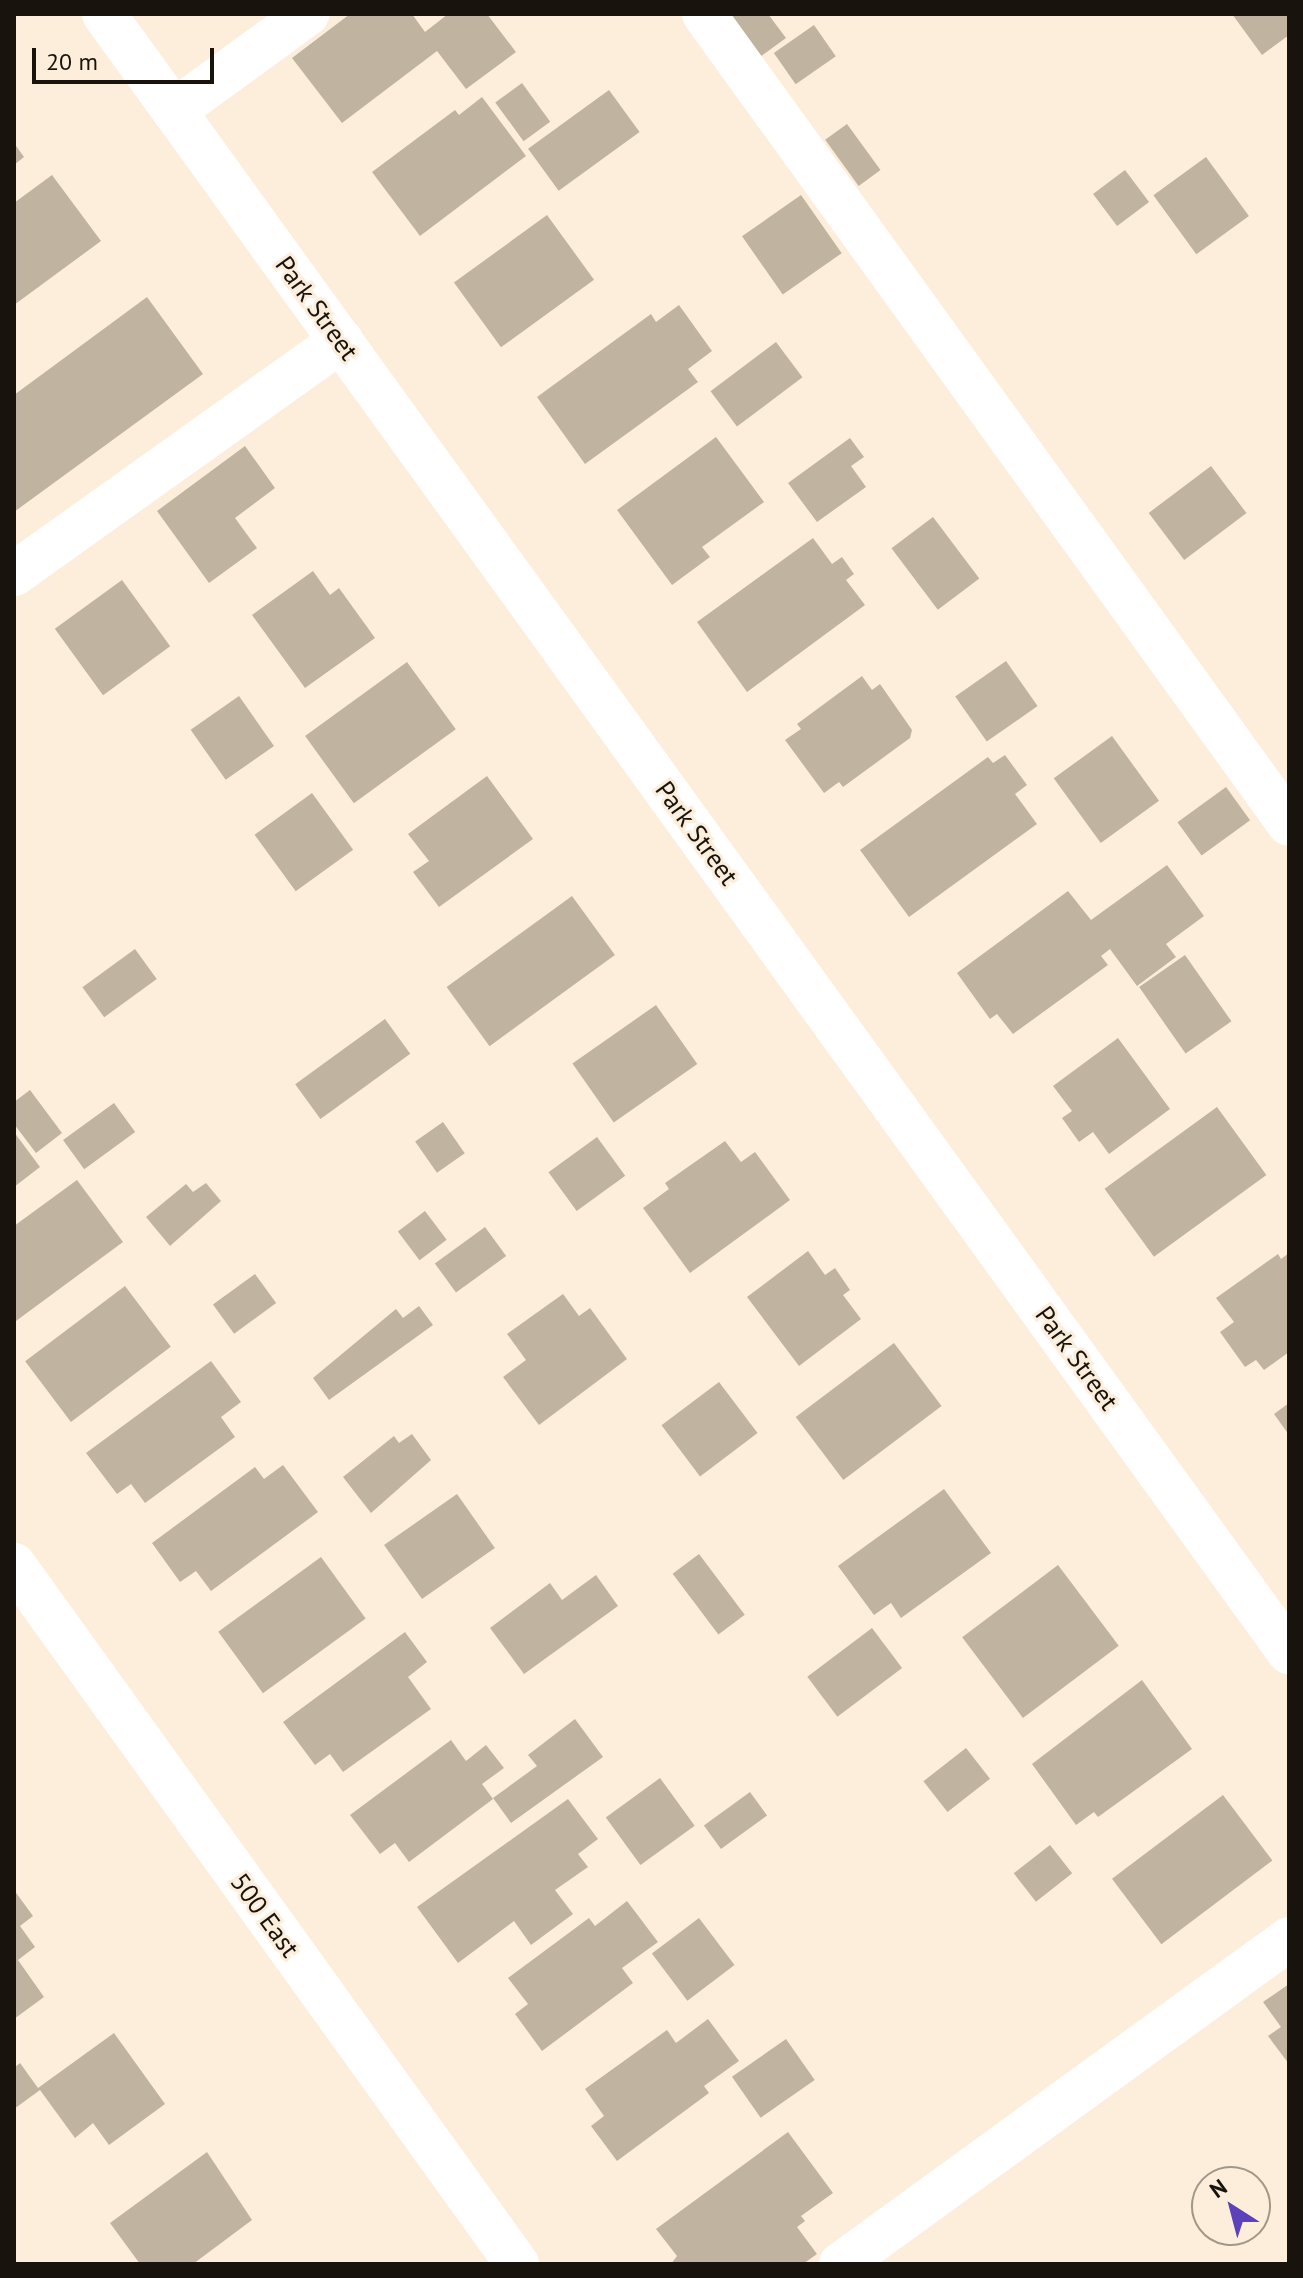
<!DOCTYPE html>
<style>
body{margin:0}
#map{position:relative;width:1303px;height:2278px;overflow:hidden;background:#fceedb;font-family:"PT Sans",sans-serif}
div>[style]{position:absolute}
.building>*{inset:0;background:#c0b3a0;transform-origin:0 0}
.minor>*{height:44px;margin:-22px;padding:0 22px;transform-origin:22px;border-radius:22px;background:#fff}
span{translate:-50% -50%;white-space:nowrap;text-align:center;line-height:1.15;-webkit-text-stroke:6px #fceedb;paint-order:stroke}
.street-label{font-size:26px;color:#18140d}
.frame{position:absolute;inset:0;border:16px solid #18140d;pointer-events:none}
.north{position:absolute;left:1191px;top:2166px;width:80px;height:80px;box-sizing:border-box;background:#fceedb;border:2px solid #a19789;border-radius:50%;rotate:324deg;font-size:22px;font-weight:700;line-height:32px;text-align:center;color:#18140d}
.north::after{content:'';display:block;margin:auto;width:28px;height:36px;background:#5b42bb;clip-path:polygon(50% 0,100% 100%,50% 72%,0 100%)}
.scale{position:absolute;left:32px;top:48px;width:182px;height:36px;box-sizing:border-box;border:4px solid #18140d;border-top:0;padding-left:10px;font-size:24px;line-height:28px;white-space:nowrap;color:#18140d;-webkit-text-stroke:6px #fceedb;paint-order:stroke}
</style>
<div id="map">
<div class="building">
<div style="clip-path:polygon(350px 14px,412px 14px,425px 32px,448px 14px,487px 14px,516px 52px,466px 89px,437px 51px,342px 123px,292px 58px)"></div>
<div style="clip-path:polygon(724px 14px,768px 14px,786px 38px,757px 59px)"></div>
<div style="clip-path:polygon(1232px 14px,1289px 14px,1289px 35px,1262px 55px)"></div>
<div style="left:814px;top:25px;width:38px;height:49px;rotate:55deg"></div>
<div style="left:522px;top:83px;width:48px;height:33px;rotate:54deg"></div>
<div style="left:609px;top:90px;width:52px;height:100px;rotate:54deg"></div>
<div style="clip-path:polygon(482px 97px,526px 156px,420px 236px,372px 172px,455px 110px,459px 115px)"></div>
<div style="left:847px;top:124px;width:57px;height:27px;rotate:54deg"></div>
<div style="clip-path:polygon(14px 143px,24px 157px,14px 165px)"></div>
<div style="left:1206px;top:157px;width:73px;height:65px;rotate:54deg"></div>
<div style="left:1125px;top:170px;width:40px;height:40px;rotate:53deg"></div>
<div style="clip-path:polygon(52px 175px,101px 241px,14px 305px,14px 203px)"></div>
<div style="left:801px;top:195px;width:71px;height:72px;rotate:55deg"></div>
<div style="left:547px;top:215px;width:80px;height:115px;rotate:54deg"></div>
<div style="clip-path:polygon(147px 297px,203px 374px,14px 512px,14px 395px)"></div>
<div style="clip-path:polygon(679px 305px,712px 351px,688px 369px,698px 382px,585px 464px,537px 397px,651px 314px,656px 322px)"></div>
<div style="left:776px;top:342px;width:44px;height:82px;rotate:53deg"></div>
<div style="clip-path:polygon(716px 437px,764px 502px,702px 547px,710px 557px,672px 585px,617px 510px)"></div>
<div style="clip-path:polygon(850px 438px,864px 457px,851px 466px,866px 487px,817px 522px,788px 483px)"></div>
<div style="clip-path:polygon(245px 446px,275px 488px,235px 518px,257px 548px,209px 583px,157px 511px)"></div>
<div style="left:1211px;top:466px;width:59px;height:78px;rotate:53deg"></div>
<div style="left:933px;top:517px;width:77px;height:52px;rotate:53deg"></div>
<div style="clip-path:polygon(813px 538px,832px 564px,842px 557px,854px 574px,846px 580px,865px 605px,747px 692px,697px 622px)"></div>
<div style="clip-path:polygon(313px 571px,330px 595px,339px 588px,375px 638px,305px 688px,252px 615px)"></div>
<div style="left:122px;top:580px;width:82px;height:83px;rotate:54deg"></div>
<div style="left:1006px;top:661px;width:55px;height:62px;rotate:55deg"></div>
<div style="left:407px;top:662px;width:83px;height:126px;rotate:54deg"></div>
<div style="clip-path:polygon(862px 676px,872px 690px,880px 684px,912px 730px,910px 738px,843px 787px,839px 782px,824px 793px,785px 740px,801px 729px,797px 724px)"></div>
<div style="left:239px;top:696px;width:61px;height:59px;rotate:55deg"></div>
<div style="left:1112px;top:736px;width:80px;height:72px;rotate:54deg"></div>
<div style="clip-path:polygon(1005px 755px,1027px 785px,1015px 794px,1037px 824px,909px 917px,860px 850px,988px 757px,993px 763px)"></div>
<div style="clip-path:polygon(487px 776px,533px 839px,439px 907px,413px 872px,429px 861px,408px 834px)"></div>
<div style="left:1226px;top:787px;width:41px;height:60px;rotate:54deg"></div>
<div style="left:312px;top:793px;width:70px;height:71px;rotate:54deg"></div>
<div style="clip-path:polygon(1167px 865px,1204px 916px,1166px 944px,1176px 957px,1137px 986px,1110px 949px,1101px 956px,1108px 965px,1013px 1034px,997px 1014px,990px 1019px,957px 973px,1068px 891px,1091px 920px)"></div>
<div style="left:572px;top:896px;width:73px;height:155px;rotate:54deg"></div>
<div style="left:135px;top:949px;width:37px;height:65px;rotate:54deg"></div>
<div style="left:1185px;top:955px;width:81px;height:56px;rotate:55deg"></div>
<div style="left:656px;top:1005px;width:72px;height:102px;rotate:55deg"></div>
<div style="left:385px;top:1019px;width:43px;height:111px;rotate:54deg"></div>
<div style="clip-path:polygon(1118px 1038px,1170px 1109px,1109px 1154px,1093px 1132px,1079px 1142px,1062px 1118px,1072px 1111px,1053px 1086px)"></div>
<div style="clip-path:polygon(30px 1090px,62px 1133px,36px 1153px,14px 1124px,14px 1102px)"></div>
<div style="left:114px;top:1103px;width:36px;height:63px;rotate:54deg"></div>
<div style="left:1217px;top:1107px;width:84px;height:139px;rotate:54deg"></div>
<div style="left:443px;top:1122px;width:38px;height:34px;rotate:55deg"></div>
<div style="clip-path:polygon(14px 1132px,40px 1167px,14px 1187px)"></div>
<div style="left:597px;top:1137px;width:48px;height:60px;rotate:54deg"></div>
<div style="clip-path:polygon(725px 1141px,741px 1162px,755px 1152px,790px 1200px,690px 1273px,643px 1208px,669px 1189px,665px 1183px)"></div>
<div style="clip-path:polygon(77px 1180px,123px 1242px,16px 1321px,14px 1226px)"></div>
<div style="clip-path:polygon(206px 1183px,221px 1201px,170px 1246px,146px 1217px,186px 1184px,193px 1192px)"></div>
<div style="left:425px;top:1211px;width:36px;height:34px;rotate:53deg"></div>
<div style="left:485px;top:1227px;width:36px;height:62px;rotate:54deg"></div>
<div style="clip-path:polygon(808px 1251px,825px 1275px,835px 1268px,850px 1290px,843px 1295px,861px 1319px,799px 1366px,747px 1297px)"></div>
<div style="clip-path:polygon(1289px 1253px,1289px 1352px,1264px 1370px,1256px 1360px,1245px 1367px,1220px 1332px,1234px 1322px,1216px 1298px,1278px 1254px,1281px 1259px)"></div>
<div style="left:255px;top:1274px;width:36px;height:52px;rotate:54deg"></div>
<div style="left:125px;top:1286px;width:76px;height:125px;rotate:53deg"></div>
<div style="clip-path:polygon(563px 1294px,579px 1316px,590px 1308px,627px 1359px,539px 1425px,503px 1377px,526px 1360px,507px 1334px)"></div>
<div style="clip-path:polygon(419px 1306px,433px 1325px,329px 1400px,313px 1378px,396px 1309px,403px 1318px)"></div>
<div style="left:894px;top:1343px;width:79px;height:123px;rotate:53deg"></div>
<div style="clip-path:polygon(211px 1361px,241px 1402px,221px 1417px,235px 1437px,145px 1503px,131px 1484px,117px 1494px,86px 1453px)"></div>
<div style="left:719px;top:1382px;width:64px;height:72px;rotate:53deg"></div>
<div style="clip-path:polygon(1289px 1403px,1289px 1435px,1274px 1414px)"></div>
<div style="clip-path:polygon(412px 1434px,431px 1460px,371px 1513px,343px 1477px,394px 1436px,399px 1443px)"></div>
<div style="clip-path:polygon(283px 1465px,318px 1512px,211px 1591px,196px 1571px,180px 1582px,152px 1543px,255px 1467px,264px 1479px)"></div>
<div style="clip-path:polygon(944px 1489px,991px 1553px,901px 1618px,891px 1603px,874px 1615px,838px 1566px)"></div>
<div style="left:457px;top:1494px;width:66px;height:89px;rotate:55deg"></div>
<div style="left:699px;top:1554px;width:76px;height:33px;rotate:53deg"></div>
<div style="left:321px;top:1557px;width:76px;height:127px;rotate:54deg"></div>
<div style="left:1058px;top:1565px;width:101px;height:120px;rotate:53deg"></div>
<div style="clip-path:polygon(596px 1575px,618px 1606px,524px 1674px,490px 1628px,550px 1583px,562px 1600px)"></div>
<div style="left:872px;top:1628px;width:50px;height:81px;rotate:53deg"></div>
<div style="clip-path:polygon(405px 1632px,427px 1662px,408px 1677px,431px 1709px,343px 1772px,330px 1754px,315px 1765px,283px 1722px)"></div>
<div style="clip-path:polygon(1142px 1680px,1192px 1749px,1098px 1817px,1094px 1812px,1076px 1825px,1032px 1764px)"></div>
<div style="clip-path:polygon(575px 1719px,603px 1757px,511px 1823px,493px 1798px,537px 1766px,528px 1755px)"></div>
<div style="clip-path:polygon(451px 1740px,466px 1761px,486px 1745px,504px 1768px,482px 1784px,493px 1799px,409px 1862px,395px 1843px,380px 1854px,350px 1815px)"></div>
<div style="left:966px;top:1748px;width:39px;height:54px;rotate:52deg"></div>
<div style="left:660px;top:1778px;width:59px;height:67px;rotate:54deg"></div>
<div style="left:750px;top:1792px;width:29px;height:57px;rotate:54deg"></div>
<div style="left:1223px;top:1795px;width:82px;height:139px;rotate:53deg"></div>
<div style="clip-path:polygon(568px 1799px,598px 1839px,578px 1854px,588px 1867px,555px 1890px,573px 1914px,531px 1945px,514px 1921px,458px 1963px,417px 1907px)"></div>
<div style="left:1050px;top:1845px;width:36px;height:46px;rotate:52deg"></div>
<div style="clip-path:polygon(14px 1890px,33px 1916px,20px 1926px,35px 1947px,18px 1960px,44px 1997px,14px 2019px)"></div>
<div style="clip-path:polygon(627px 1901px,658px 1942px,622px 1968px,633px 1983px,542px 2051px,515px 2014px,528px 2004px,508px 1978px,589px 1918px,595px 1926px)"></div>
<div style="left:699px;top:1918px;width:59px;height:59px;rotate:53deg"></div>
<div style="clip-path:polygon(1289px 1984px,1289px 2064px,1268px 2036px,1281px 2027px,1263px 2002px)"></div>
<div style="clip-path:polygon(708px 2019px,739px 2061px,704px 2086px,709px 2093px,617px 2161px,591px 2126px,604px 2116px,585px 2089px,667px 2030px,676px 2043px)"></div>
<div style="clip-path:polygon(114px 2033px,165px 2104px,109px 2145px,93px 2123px,75px 2138px,40px 2090px,14px 2109px,14px 2068px,20px 2063px,38px 2088px)"></div>
<div style="left:786px;top:2039px;width:50px;height:66px;rotate:55deg"></div>
<div style="clip-path:polygon(788px 2132px,833px 2193px,801px 2216px,805px 2221px,797px 2227px,817px 2254px,803px 2264px,671px 2264px,677px 2256px,656px 2229px)"></div>
<div style="clip-path:polygon(207px 2152px,252px 2220px,193px 2264px,140px 2264px,110px 2223px)"></div>
</div>
<div class="minor">
<div style="left:104px;top:14px;width:2022px;rotate:54.12deg"></div>
<div style="left:704px;top:14px;width:999px;rotate:54.16deg"></div>
<div style="left:174px;top:111px;width:165px;rotate:-36.1deg"></div>
<div style="left:14px;top:574px;width:402px;rotate:-35.5deg"></div>
<div style="left:14px;top:1565px;width:861px;rotate:54.26deg"></div>
<div style="left:841px;top:2264px;width:553px;rotate:-35.96deg"></div>
</div>
<div class="street-label">
<span style="left:317px;top:308px;rotate:54deg">Park Street</span>
<span style="left:697px;top:833px;rotate:54deg">Park Street</span>
<span style="left:1077px;top:1358px;rotate:54deg">Park Street</span>
<span style="left:265px;top:1915px;rotate:54deg">500 East</span>
</div>
<div class="frame"></div>
<div class="north">N</div>
<div class="scale">20 m</div>
</div>
